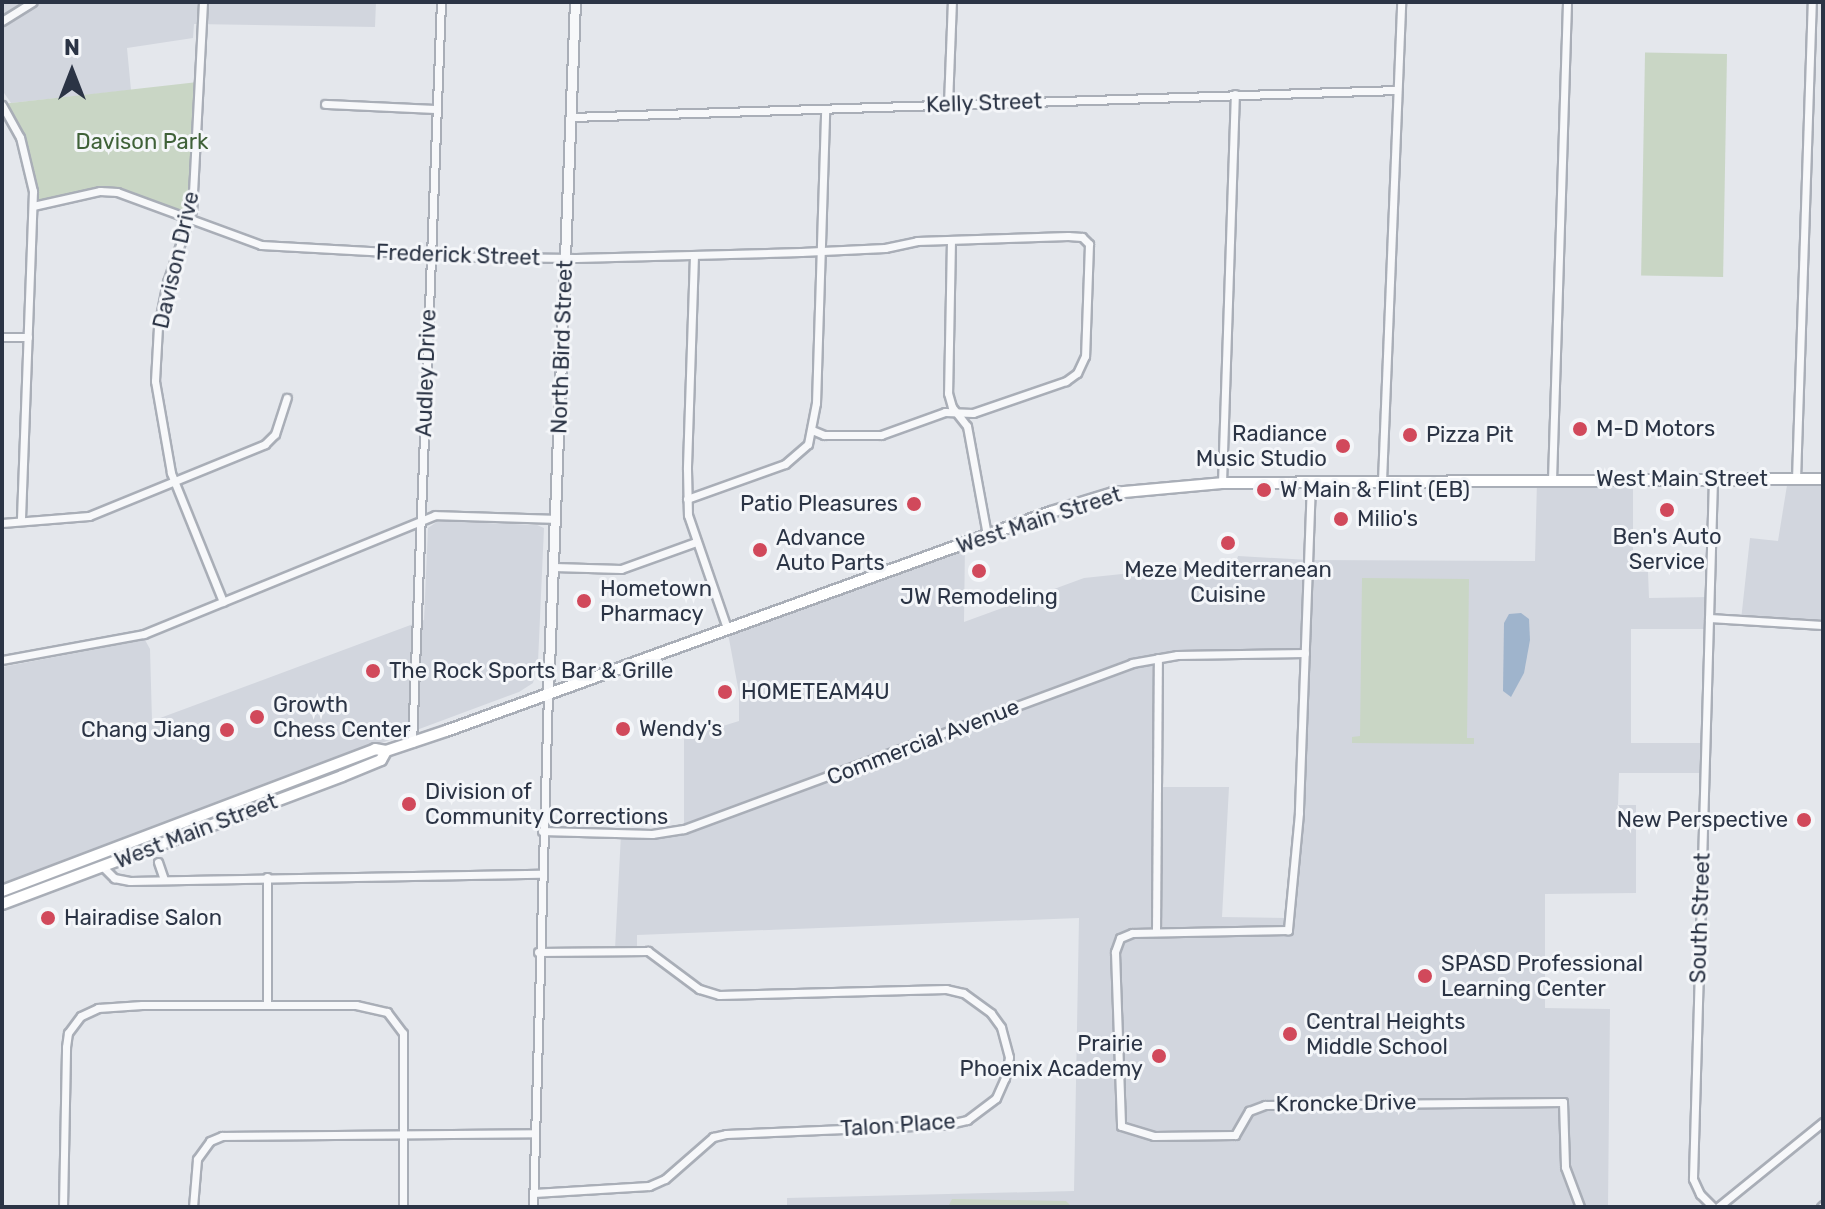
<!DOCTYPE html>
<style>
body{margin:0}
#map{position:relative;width:1825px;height:1209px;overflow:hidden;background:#e4e7ec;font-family:Rubik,sans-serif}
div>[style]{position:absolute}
.built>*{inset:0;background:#d2d6de}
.green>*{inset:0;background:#c9d6c5;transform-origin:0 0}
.water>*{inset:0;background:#9fb4cc}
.roads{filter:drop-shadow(2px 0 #a9aeb7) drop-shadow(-2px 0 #a9aeb7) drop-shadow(0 2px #a9aeb7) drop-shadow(0 -2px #a9aeb7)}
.minor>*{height:7px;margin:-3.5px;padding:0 3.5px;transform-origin:3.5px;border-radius:3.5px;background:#f7f8fa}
.tertiary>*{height:9px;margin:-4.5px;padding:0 4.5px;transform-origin:4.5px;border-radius:4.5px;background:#f7f8fa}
.secondary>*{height:10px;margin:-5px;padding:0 5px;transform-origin:5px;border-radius:5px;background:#fff}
.dots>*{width:22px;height:22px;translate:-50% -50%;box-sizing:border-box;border:4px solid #f4f6f9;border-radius:50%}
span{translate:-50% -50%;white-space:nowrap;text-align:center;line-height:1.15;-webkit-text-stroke:6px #f4f6f9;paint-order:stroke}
.street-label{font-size:22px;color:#2b3445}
.park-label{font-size:22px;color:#3f6138}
.poi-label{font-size:22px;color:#2b3445}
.left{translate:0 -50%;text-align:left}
.right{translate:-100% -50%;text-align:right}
.frame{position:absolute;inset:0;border:4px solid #2b3445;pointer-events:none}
.north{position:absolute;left:32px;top:32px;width:80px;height:80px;-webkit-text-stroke:6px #f4f6f9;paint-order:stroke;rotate:0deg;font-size:22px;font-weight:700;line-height:32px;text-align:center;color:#2b3445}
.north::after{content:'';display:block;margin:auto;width:28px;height:36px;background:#2b3445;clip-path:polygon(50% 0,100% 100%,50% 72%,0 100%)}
</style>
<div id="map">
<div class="built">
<div style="clip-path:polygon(2px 2px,376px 2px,375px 27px,194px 24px,193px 38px,127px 48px,131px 90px,11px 103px,2px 90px)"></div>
<div style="clip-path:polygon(1788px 479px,1823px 479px,1823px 625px,1741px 620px,1750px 538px,1778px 541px)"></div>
<div style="clip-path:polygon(evenodd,1633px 480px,1633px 572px,1648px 572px,1649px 598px,1710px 597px,1709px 629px,1631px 629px,1631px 743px,1705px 743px,1704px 773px,1619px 773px,1618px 805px,1636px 805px,1636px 893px,1545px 894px,1545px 1008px,1610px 1009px,1608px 1207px,787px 1207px,787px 1198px,1074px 1191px,1079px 918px,637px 935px,637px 948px,615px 949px,621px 834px,684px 829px,684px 738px,739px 721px,739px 693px,727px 628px,965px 543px,964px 622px,1084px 578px,1236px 562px,1238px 556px,1309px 560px,1535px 561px,1537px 481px,1633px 480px,1305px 653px,1290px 918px,1222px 917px,1229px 787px,1157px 787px,1158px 658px,1305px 653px)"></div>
<div style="clip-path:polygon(438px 521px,537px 525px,544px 528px,538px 662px,533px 683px,519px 692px,2px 884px,2px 667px,145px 640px,150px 649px,152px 721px,424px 620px,428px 528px)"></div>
</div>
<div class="green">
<div style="left:1727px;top:54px;width:223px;height:82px;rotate:91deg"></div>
<div style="clip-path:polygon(198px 82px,190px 216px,117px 192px,33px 206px,26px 155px,2px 104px)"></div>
<div style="clip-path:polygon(1362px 578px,1469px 579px,1467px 738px,1474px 738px,1474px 744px,1352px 743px,1352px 737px,1360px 736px)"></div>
<div style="clip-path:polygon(952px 1199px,1066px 1201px,1072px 1207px,948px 1207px)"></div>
</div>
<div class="water">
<div style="clip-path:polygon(1521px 613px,1529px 619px,1530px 640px,1524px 673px,1511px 697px,1503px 691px,1504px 623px,1509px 614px)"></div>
</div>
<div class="roads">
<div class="minor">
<div style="left:203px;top:2px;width:208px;rotate:93deg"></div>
<div style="left:192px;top:210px;width:76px;rotate:109.1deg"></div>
<div style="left:167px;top:282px;width:46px;rotate:101.3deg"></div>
<div style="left:158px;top:327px;width:54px;rotate:93.2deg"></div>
<div style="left:155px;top:381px;width:93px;rotate:80.1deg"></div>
<div style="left:171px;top:473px;width:139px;rotate:68deg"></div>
<div style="left:2px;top:21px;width:36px;rotate:-32deg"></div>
<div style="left:325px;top:104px;width:112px;rotate:2.6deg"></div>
<div style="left:948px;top:104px;width:102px;rotate:-87.8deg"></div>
<div style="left:2px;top:105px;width:37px;rotate:61deg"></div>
<div style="left:20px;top:137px;width:56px;rotate:76.5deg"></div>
<div style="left:33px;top:191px;width:330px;rotate:92.1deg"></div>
<div style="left:571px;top:117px;width:826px;rotate:-1.87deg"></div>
<div style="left:33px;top:206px;width:69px;rotate:-12.6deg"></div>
<div style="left:100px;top:191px;width:17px;rotate:3deg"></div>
<div style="left:117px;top:192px;width:153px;rotate:20.2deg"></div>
<div style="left:261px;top:245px;width:217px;rotate:3.2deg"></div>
<div style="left:478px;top:257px;width:98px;rotate:0.6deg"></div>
<div style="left:576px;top:258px;width:225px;rotate:-1.5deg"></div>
<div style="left:801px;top:252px;width:84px;rotate:-2.7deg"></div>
<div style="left:885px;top:248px;width:33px;rotate:-12deg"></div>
<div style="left:917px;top:241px;width:151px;rotate:-1.9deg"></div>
<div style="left:1068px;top:236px;width:14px;rotate:4deg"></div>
<div style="left:1082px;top:237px;width:10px;rotate:45deg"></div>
<div style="left:1089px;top:244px;width:112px;rotate:92deg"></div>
<div style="left:1085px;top:356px;width:19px;rotate:115deg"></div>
<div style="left:1077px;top:373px;width:14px;rotate:144deg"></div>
<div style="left:1066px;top:381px;width:98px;rotate:161deg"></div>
<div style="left:973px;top:413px;width:28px;rotate:-178deg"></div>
<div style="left:945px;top:412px;width:68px;rotate:160.2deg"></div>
<div style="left:881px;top:435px;width:57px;rotate:180deg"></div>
<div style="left:824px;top:435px;width:13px;rotate:-157deg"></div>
<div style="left:951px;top:240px;width:153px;rotate:91.1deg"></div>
<div style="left:948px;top:393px;width:15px;rotate:74deg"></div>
<div style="left:952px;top:407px;width:24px;rotate:52deg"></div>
<div style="left:967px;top:426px;width:111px;rotate:79.6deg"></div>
<div style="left:694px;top:255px;width:214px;rotate:91.9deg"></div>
<div style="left:687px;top:469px;width:46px;rotate:88.8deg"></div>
<div style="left:688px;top:515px;width:120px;rotate:71deg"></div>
<div style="left:2px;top:337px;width:26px"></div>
<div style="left:1713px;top:479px;width:700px;rotate:91.64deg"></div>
<div style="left:1693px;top:1179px;width:17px;rotate:65deg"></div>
<div style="left:1700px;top:1194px;width:18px;rotate:45deg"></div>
<div style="left:1796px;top:479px;width:477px;rotate:-88.1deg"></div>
<div style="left:1552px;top:480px;width:478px;rotate:-88.2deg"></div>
<div style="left:1382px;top:481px;width:479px;rotate:-87.7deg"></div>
<div style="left:1311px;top:482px;width:331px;rotate:92.1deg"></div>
<div style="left:1299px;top:813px;width:118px;rotate:95.4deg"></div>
<div style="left:1288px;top:930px;width:156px;rotate:178.9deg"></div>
<div style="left:1132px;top:933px;width:13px;rotate:157deg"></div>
<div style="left:1120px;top:938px;width:15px;rotate:110deg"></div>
<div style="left:1115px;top:952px;width:174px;rotate:88deg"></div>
<div style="left:1121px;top:1126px;width:34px;rotate:17deg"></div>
<div style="left:1154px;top:1136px;width:81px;rotate:-0.7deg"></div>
<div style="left:1235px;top:1135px;width:28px;rotate:-60deg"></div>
<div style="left:1249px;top:1111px;width:17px;rotate:-21deg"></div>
<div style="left:1265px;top:1105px;width:298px;rotate:-0.6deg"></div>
<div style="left:1563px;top:1102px;width:65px;rotate:88.2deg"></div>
<div style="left:1565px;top:1167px;width:43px;rotate:69.4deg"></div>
<div style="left:1222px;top:483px;width:389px;rotate:-88.1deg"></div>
<div style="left:687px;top:499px;width:104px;rotate:-19.7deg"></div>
<div style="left:785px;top:464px;width:30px;rotate:-41deg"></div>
<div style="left:808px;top:444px;width:42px;rotate:-79deg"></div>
<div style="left:816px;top:403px;width:294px;rotate:-88.2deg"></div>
<div style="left:2px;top:523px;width:87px;rotate:-4.6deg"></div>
<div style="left:89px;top:516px;width:190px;rotate:-22.2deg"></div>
<div style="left:265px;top:444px;width:14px;rotate:-45deg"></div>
<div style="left:275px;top:434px;width:38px;rotate:-72deg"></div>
<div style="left:554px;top:567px;width:67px;rotate:1.7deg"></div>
<div style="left:621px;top:569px;width:80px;rotate:-19.8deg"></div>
<div style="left:1709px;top:618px;width:114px;rotate:3.5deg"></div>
<div style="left:2px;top:660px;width:144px;rotate:-10.4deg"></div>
<div style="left:144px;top:634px;width:314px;rotate:-22.2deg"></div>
<div style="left:435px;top:515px;width:120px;rotate:1.9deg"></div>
<div style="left:412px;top:743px;width:742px;rotate:-87.76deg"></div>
<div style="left:542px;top:831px;width:110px;rotate:1.6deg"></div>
<div style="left:652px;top:834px;width:32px;rotate:-9deg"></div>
<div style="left:684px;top:829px;width:478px;rotate:-20.3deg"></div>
<div style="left:1132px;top:663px;width:46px;rotate:-10.1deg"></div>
<div style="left:1177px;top:655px;width:128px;rotate:-0.9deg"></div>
<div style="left:158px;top:862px;width:18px;rotate:71deg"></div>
<div style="left:103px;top:867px;width:16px;rotate:45deg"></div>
<div style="left:114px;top:878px;width:16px;rotate:11deg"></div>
<div style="left:130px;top:881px;width:410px;rotate:-1deg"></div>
<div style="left:1156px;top:932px;width:274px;rotate:-89.6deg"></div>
<div style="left:267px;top:1005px;width:128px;rotate:-90deg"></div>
<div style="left:534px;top:1193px;width:115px;rotate:-3.5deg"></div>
<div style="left:649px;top:1186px;width:17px;rotate:-24deg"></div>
<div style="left:665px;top:1179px;width:64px;rotate:-41.2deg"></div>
<div style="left:713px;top:1137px;width:13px;rotate:-13deg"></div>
<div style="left:726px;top:1134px;width:219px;rotate:-2.4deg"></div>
<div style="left:945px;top:1125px;width:23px;rotate:-13deg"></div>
<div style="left:967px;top:1120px;width:36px;rotate:-37deg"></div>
<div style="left:996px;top:1098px;width:22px;rotate:-66deg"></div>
<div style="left:1005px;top:1078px;width:21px;rotate:-79deg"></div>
<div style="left:1009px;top:1057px;width:31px;rotate:-105deg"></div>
<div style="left:1001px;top:1027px;width:17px;rotate:-126deg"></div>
<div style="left:991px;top:1013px;width:34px;rotate:-144deg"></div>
<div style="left:963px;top:993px;width:17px;rotate:-167deg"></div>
<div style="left:946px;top:989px;width:227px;rotate:178.5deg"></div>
<div style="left:719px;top:995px;width:21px;rotate:-163deg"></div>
<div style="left:699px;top:989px;width:64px;rotate:-143.3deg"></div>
<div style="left:648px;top:951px;width:110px;rotate:179.5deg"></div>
<div style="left:63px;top:1207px;width:160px;rotate:-88.9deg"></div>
<div style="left:66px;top:1047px;width:14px;rotate:-82deg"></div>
<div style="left:68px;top:1033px;width:21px;rotate:-53deg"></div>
<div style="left:81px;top:1016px;width:19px;rotate:-25deg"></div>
<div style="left:98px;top:1008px;width:44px;rotate:-3.9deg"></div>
<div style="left:142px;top:1005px;width:214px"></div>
<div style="left:356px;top:1005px;width:32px;rotate:13deg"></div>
<div style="left:387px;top:1012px;width:26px;rotate:53deg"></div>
<div style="left:403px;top:1033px;width:174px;rotate:90deg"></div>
<div style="left:193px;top:1207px;width:48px;rotate:-85.2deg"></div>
<div style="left:197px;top:1159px;width:22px;rotate:-54deg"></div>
<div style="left:210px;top:1141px;width:13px;rotate:-23deg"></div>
<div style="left:222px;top:1136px;width:313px;rotate:-0.5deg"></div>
<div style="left:533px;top:1207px;width:514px;rotate:-88.33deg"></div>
<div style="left:1718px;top:1207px;width:135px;rotate:-39deg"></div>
<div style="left:1821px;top:1207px;width:3px;rotate:-45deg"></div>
</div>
<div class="tertiary">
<div style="left:548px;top:692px;width:691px;rotate:-87.76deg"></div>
</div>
<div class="secondary">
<div style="left:2px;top:891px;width:399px;rotate:-20.8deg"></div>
<div style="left:375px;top:749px;width:11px;rotate:10deg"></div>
<div style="left:386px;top:751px;width:63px;rotate:-18.4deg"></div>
<div style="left:446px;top:731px;width:643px;rotate:-19.9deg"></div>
<div style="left:1051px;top:512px;width:65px;rotate:-17deg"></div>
<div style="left:1113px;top:493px;width:109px;rotate:-5.2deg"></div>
<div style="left:1222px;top:483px;width:601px;rotate:-0.38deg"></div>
<div style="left:2px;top:904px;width:363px;rotate:-20.6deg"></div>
<div style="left:342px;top:776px;width:42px;rotate:-22.3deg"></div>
<div style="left:381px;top:760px;width:10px;rotate:-61deg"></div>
</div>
</div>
<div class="dots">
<div style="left:1580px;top:429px;background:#d1495b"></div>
<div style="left:1410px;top:435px;background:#d1495b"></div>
<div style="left:1343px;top:446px;background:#d1495b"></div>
<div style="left:1264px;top:490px;background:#d1495b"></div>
<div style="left:914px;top:504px;background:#d1495b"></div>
<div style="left:1667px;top:510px;background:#d1495b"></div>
<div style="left:1341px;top:519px;background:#d1495b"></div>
<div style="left:1228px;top:543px;background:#d1495b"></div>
<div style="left:760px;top:550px;background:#d1495b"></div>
<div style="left:979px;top:571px;background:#d1495b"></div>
<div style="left:584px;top:601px;background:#d1495b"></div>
<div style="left:373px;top:671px;background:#d1495b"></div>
<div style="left:725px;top:692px;background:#d1495b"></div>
<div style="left:257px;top:717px;background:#d1495b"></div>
<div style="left:623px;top:729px;background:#d1495b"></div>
<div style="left:227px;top:730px;background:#d1495b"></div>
<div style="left:409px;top:804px;background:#d1495b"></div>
<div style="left:1804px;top:820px;background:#d1495b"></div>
<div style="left:48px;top:918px;background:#d1495b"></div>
<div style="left:1425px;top:976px;background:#d1495b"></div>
<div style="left:1290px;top:1034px;background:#d1495b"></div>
<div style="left:1159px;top:1056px;background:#d1495b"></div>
</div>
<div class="street-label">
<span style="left:984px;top:103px;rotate:-2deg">Kelly Street</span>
<span style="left:458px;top:255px;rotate:2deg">Frederick Street</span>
<span style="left:176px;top:260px;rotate:-77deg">Davison Drive</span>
<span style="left:562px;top:347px;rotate:-88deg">North Bird Street</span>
<span style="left:426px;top:373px;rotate:-88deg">Audley Drive</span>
<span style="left:1682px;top:479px">West Main Street</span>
<span style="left:1039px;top:520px;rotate:-18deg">West Main Street</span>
<span style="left:923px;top:742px;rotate:-21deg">Commercial Avenue</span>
<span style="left:196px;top:831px;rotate:-21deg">West Main Street</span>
<span style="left:1700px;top:918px;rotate:-88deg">South Street</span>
<span style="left:1346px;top:1103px;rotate:-1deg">Kroncke Drive</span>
<span style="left:898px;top:1125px;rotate:-4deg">Talon Place</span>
</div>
<div class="park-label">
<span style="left:142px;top:142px">Davison Park</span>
</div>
<div class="poi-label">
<span class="left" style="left:1596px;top:429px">M-D Motors</span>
<span class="right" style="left:1327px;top:446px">Radiance<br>Music Studio</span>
<span class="left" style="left:1426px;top:435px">Pizza Pit</span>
<span class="left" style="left:1280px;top:490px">W Main &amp; Flint (EB)</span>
<span class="right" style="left:898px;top:504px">Patio Pleasures</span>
<span class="left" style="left:1357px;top:519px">Milio's</span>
<span style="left:1667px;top:549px">Ben's Auto<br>Service</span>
<span class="left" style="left:776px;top:550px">Advance<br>Auto Parts</span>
<span style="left:1228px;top:582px">Meze Mediterranean<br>Cuisine</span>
<span class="left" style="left:600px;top:601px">Hometown<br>Pharmacy</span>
<span style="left:979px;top:597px">JW Remodeling</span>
<span class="left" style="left:389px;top:671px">The Rock Sports Bar &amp; Grille</span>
<span class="left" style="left:741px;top:692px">HOMETEAM4U</span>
<span class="left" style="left:273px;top:717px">Growth<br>Chess Center</span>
<span class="left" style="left:639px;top:729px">Wendy's</span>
<span class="right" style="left:211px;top:730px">Chang Jiang</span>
<span class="left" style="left:425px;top:804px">Division of<br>Community Corrections</span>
<span class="right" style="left:1788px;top:820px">New Perspective</span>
<span class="left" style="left:64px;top:918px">Hairadise Salon</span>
<span class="left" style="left:1441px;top:976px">SPASD Professional<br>Learning Center</span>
<span class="left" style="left:1306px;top:1034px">Central Heights<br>Middle School</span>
<span class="right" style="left:1143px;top:1056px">Prairie<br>Phoenix Academy</span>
</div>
<div class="frame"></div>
<div class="north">N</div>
</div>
